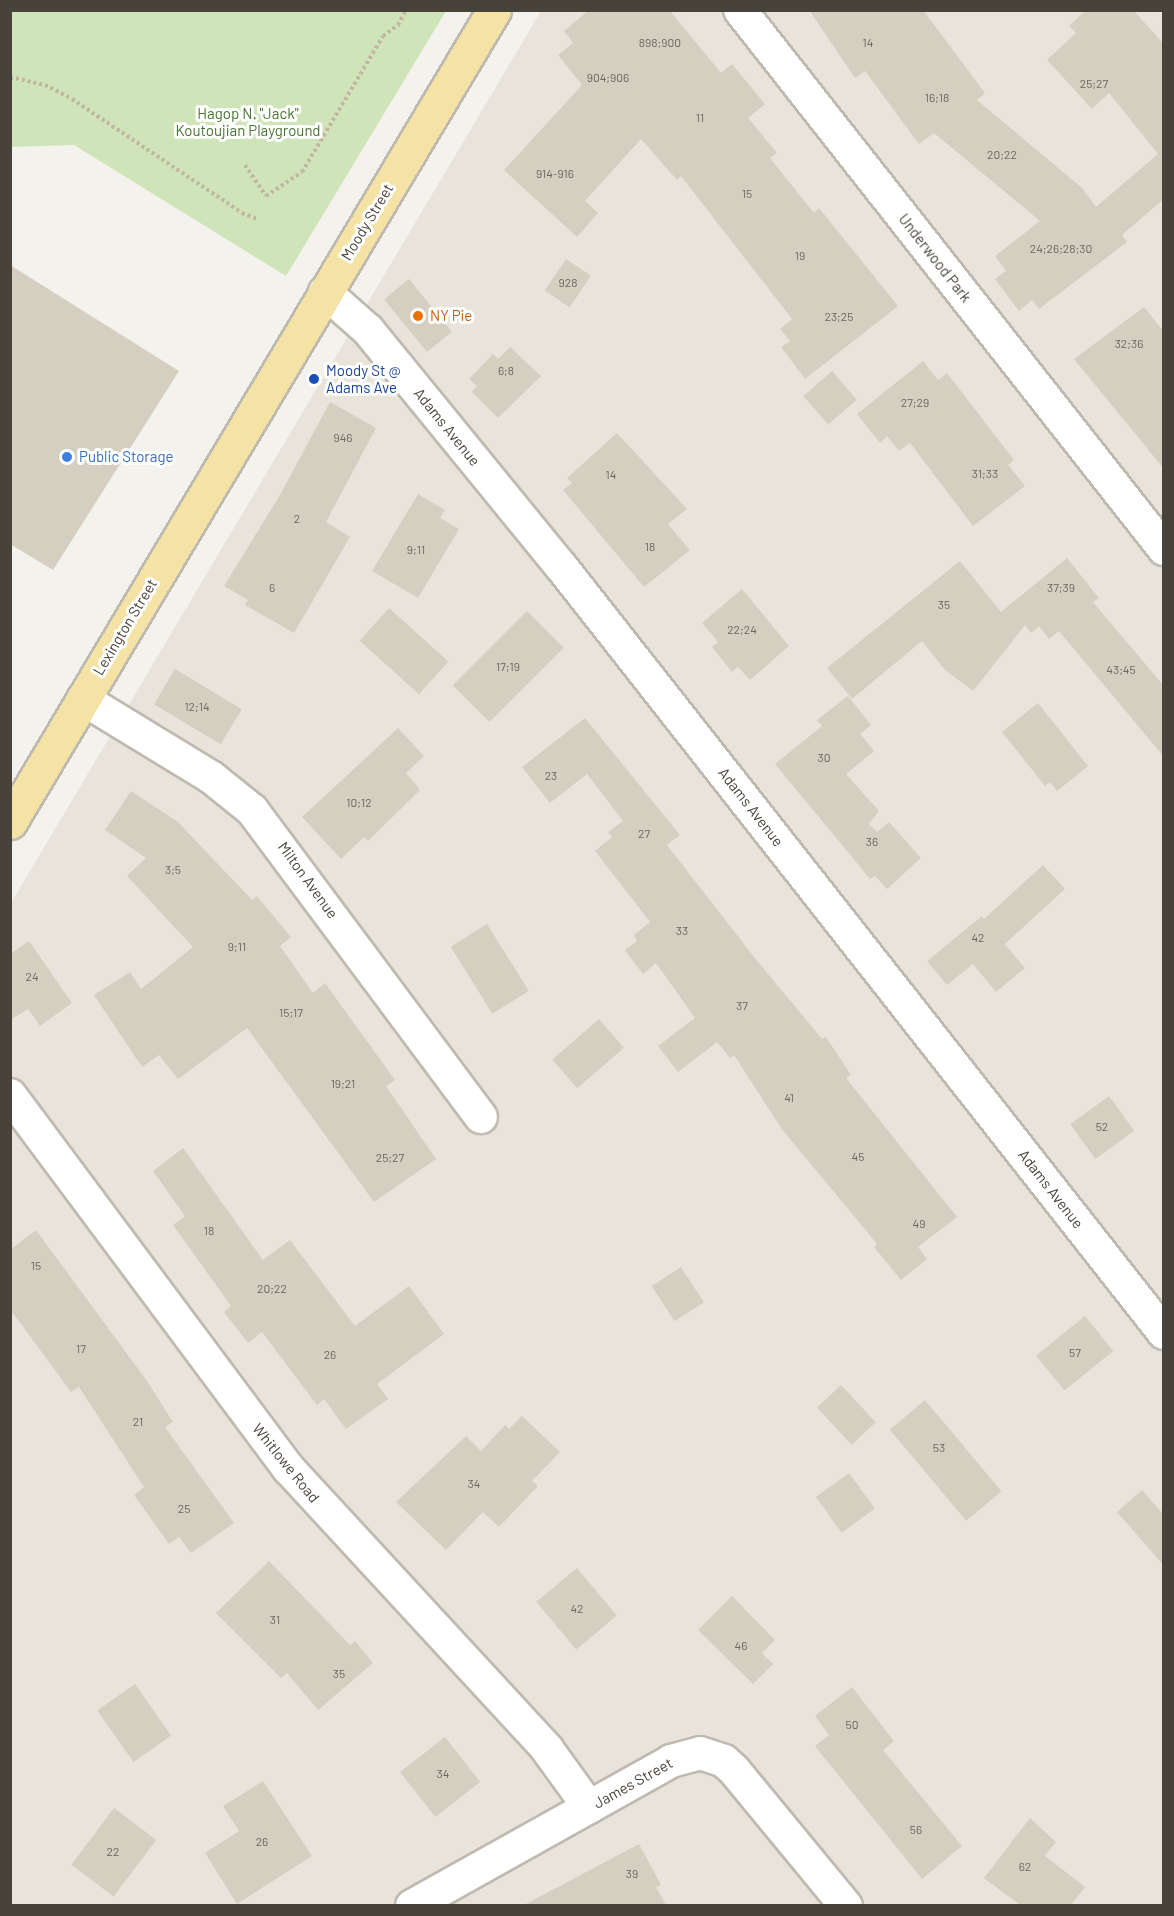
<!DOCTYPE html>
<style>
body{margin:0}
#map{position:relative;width:1174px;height:1916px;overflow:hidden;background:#f4f2ec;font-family:Barlow,sans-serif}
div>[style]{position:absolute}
.residential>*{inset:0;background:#e8e4db}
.green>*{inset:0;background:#cfe4b9}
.building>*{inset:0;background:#d5cfc2;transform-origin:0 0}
.path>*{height:4px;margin-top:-2px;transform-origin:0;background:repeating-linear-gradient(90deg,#c0b6a2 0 3px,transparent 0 6px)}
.roads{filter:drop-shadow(2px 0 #bfbaaf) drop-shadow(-2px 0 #bfbaaf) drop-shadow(0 2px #bfbaaf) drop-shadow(0 -2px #bfbaaf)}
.minor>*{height:32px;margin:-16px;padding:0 16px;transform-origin:16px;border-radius:16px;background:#fff}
.primary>*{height:33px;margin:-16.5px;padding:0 16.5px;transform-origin:16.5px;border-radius:16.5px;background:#f5e2a5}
.dots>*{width:16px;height:16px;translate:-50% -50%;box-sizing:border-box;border:3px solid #fff;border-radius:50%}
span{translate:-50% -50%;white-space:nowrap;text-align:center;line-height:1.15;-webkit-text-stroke:6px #fff;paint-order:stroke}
.number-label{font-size:12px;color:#6b665c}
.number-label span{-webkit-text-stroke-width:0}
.park-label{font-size:15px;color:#497532}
.street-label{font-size:15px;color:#48433a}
.food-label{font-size:15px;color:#c56008}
.left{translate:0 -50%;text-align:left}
.transit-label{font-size:15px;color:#164399}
.shop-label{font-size:15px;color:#366cbe}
.frame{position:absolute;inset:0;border:12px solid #48433a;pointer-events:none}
</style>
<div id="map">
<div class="residential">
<div style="clip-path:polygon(541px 11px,1163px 11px,1163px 1905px,11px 1906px,11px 903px)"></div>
</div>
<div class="green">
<div style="clip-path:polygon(10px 11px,11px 10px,446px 11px,286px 276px,74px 145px,11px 147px)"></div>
</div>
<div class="building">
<div style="clip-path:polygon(589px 10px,669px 10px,721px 73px,732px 64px,765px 104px,748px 118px,777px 153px,770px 158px,814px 213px,819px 208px,898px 306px,805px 379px,781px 347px,790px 341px,780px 329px,792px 319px,681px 176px,677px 180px,641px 139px,585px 201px,598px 213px,577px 237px,504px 170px,582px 85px,558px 55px,573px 43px,564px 31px)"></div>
<div style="clip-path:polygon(809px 10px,923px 10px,985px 93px,977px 100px,1082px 188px,1096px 207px,1158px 154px,1109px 93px,1092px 109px,1047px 60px,1076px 33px,1069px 26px,1086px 10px,1133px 10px,1164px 44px,1164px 199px,1122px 235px,1127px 242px,1039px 309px,1032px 300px,1019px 311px,995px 279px,1006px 271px,995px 256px,1040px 221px,934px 133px,919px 144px,865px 71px,855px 78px)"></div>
<div style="left:566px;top:259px;width:30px;height:38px;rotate:34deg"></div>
<div style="clip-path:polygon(10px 265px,179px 371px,53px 570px,10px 544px)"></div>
<div style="left:409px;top:279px;width:68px;height:32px;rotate:51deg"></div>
<div style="clip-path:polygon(1144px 307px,1164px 332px,1164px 469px,1074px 359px)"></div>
<div style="clip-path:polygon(510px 347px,541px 376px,498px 418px,472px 392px,477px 386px,469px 379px,493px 354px,498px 359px)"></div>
<div style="clip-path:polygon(923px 361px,938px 380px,947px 373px,1014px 460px,1008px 465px,1025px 486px,973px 526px,910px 443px,899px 451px,887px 436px,880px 443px,857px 414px)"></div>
<div style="left:832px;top:371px;width:38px;height:38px;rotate:49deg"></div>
<div style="clip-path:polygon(330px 402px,376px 428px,326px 522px,350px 537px,294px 633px,245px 605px,248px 600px,224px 586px,280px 495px)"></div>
<div style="clip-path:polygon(617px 433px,687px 509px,668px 524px,690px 550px,644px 587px,563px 490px,572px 483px,567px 478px)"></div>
<div style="clip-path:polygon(418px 494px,445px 510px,440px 518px,459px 529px,418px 598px,372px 571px)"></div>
<div style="clip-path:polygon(1067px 558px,1099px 598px,1093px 602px,1164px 686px,1164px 757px,1059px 631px,1049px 639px,1039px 626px,1031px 633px,1025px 625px,973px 691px,944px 669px,922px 641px,852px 699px,827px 668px,960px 561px,1001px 612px)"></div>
<div style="clip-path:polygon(742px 589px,789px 646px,750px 680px,738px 667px,732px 672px,712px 647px,718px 642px,702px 623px)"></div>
<div style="left:389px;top:608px;width:80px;height:44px;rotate:42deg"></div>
<div style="left:527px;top:611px;width:52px;height:105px;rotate:45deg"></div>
<div style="left:175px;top:669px;width:78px;height:41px;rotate:31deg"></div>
<div style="clip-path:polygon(848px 696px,871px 725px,860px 734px,874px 751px,846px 774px,879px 811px,869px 824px,877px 832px,889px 822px,921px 858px,887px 889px,875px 876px,870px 879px,775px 764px,822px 726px,817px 720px)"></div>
<div style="clip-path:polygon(1038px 703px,1088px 766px,1057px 791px,1050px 782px,1045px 786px,1002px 732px)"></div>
<div style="clip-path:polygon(585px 718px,680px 835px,667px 845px,758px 962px,822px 1039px,826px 1037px,851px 1075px,846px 1078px,957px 1217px,918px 1247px,927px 1259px,901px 1280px,874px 1247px,877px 1244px,781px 1128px,734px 1055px,730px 1058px,717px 1042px,678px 1072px,658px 1046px,695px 1018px,656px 963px,643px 974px,625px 950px,637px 941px,634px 935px,650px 922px,595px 851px,612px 837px,608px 832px,623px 821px,587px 774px,550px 803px,522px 767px)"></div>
<div style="clip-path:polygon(398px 728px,424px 756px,406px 773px,420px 790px,368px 841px,364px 837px,341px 859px,302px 817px)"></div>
<div style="clip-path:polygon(131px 791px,178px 822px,252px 900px,257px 896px,291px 937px,280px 946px,313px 993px,325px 983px,395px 1080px,386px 1086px,436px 1159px,374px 1202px,247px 1028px,178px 1079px,159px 1055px,142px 1067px,94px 995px,130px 972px,141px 989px,193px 947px,127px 876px,146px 858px,105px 830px)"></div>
<div style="clip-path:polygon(1043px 865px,1065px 889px,1005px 944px,1025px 968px,996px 992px,973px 964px,947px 985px,927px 961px,982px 916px,984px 919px)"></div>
<div style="left:487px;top:924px;width:79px;height:43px;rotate:58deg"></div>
<div style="clip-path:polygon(29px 941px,72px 1003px,40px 1026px,28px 1009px,10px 1020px,10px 954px)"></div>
<div style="left:599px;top:1019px;width:38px;height:62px;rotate:49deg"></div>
<div style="left:1109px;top:1096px;width:43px;height:48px;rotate:54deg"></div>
<div style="clip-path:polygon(183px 1148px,263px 1260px,290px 1240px,355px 1326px,409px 1286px,444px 1334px,377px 1384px,388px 1399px,346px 1429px,324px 1399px,317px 1405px,262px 1332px,248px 1343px,224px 1312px,231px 1306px,173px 1225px,185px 1216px,153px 1171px)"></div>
<div style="clip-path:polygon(36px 1230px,147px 1381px,173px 1422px,165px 1427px,234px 1523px,191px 1553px,179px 1537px,169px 1544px,134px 1495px,144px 1487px,79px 1387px,71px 1392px,10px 1309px,10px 1250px)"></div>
<div style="left:681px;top:1267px;width:42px;height:35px;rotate:57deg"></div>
<div style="left:1085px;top:1316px;width:45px;height:63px;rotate:51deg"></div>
<div style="left:841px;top:1385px;width:51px;height:33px;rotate:47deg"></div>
<div style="left:925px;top:1400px;width:119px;height:46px;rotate:50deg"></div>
<div style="clip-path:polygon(522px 1416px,560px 1452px,532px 1481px,538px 1486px,499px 1527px,483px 1512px,446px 1550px,396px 1502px,466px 1436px,481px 1451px,505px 1425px,509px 1429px)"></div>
<div style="left:849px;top:1473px;width:44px;height:41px;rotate:54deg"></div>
<div style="clip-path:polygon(1142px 1490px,1164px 1515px,1164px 1566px,1117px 1512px)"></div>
<div style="clip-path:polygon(269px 1561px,350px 1645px,355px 1641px,373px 1663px,318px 1710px,287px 1673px,281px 1678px,216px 1613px)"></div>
<div style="left:577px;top:1568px;width:62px;height:53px;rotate:50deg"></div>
<div style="clip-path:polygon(732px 1596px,775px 1640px,762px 1653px,773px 1664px,753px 1684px,698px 1630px)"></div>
<div style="left:135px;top:1684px;width:63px;height:46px;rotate:55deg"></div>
<div style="clip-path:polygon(852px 1687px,894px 1741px,883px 1750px,962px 1846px,922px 1879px,815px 1746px,829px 1735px,815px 1716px)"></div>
<div style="left:445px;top:1737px;width:57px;height:57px;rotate:52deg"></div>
<div style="clip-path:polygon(263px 1781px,312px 1856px,237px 1904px,205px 1853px,239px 1831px,223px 1806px)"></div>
<div style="left:114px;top:1808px;width:53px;height:71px;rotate:37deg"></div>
<div style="clip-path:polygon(1030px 1818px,1056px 1842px,1045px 1856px,1085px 1887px,1071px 1905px,1020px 1905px,984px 1878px)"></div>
<div style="clip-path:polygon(639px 1844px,661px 1885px,656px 1887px,666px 1905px,524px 1905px)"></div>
</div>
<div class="path">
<div style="left:10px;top:77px;width:36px;rotate:13deg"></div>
<div style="left:45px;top:85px;width:30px;rotate:27deg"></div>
<div style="left:72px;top:99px;width:205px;rotate:33.8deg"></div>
<div style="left:242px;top:213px;width:17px;rotate:21deg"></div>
<div style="left:245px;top:165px;width:37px;rotate:56deg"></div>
<div style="left:266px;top:196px;width:43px;rotate:-33.7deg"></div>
<div style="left:302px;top:172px;width:158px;rotate:-59.2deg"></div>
<div style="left:383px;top:36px;width:19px;rotate:-36deg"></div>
<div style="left:398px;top:25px;width:17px;rotate:-62deg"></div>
</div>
<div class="roads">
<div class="minor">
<div style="left:740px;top:10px;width:686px;rotate:51.81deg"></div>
<div style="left:325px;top:292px;width:57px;rotate:41.5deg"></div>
<div style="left:368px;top:330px;width:303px;rotate:50.8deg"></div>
<div style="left:560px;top:565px;width:977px;rotate:51.82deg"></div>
<div style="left:83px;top:699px;width:150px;rotate:31.4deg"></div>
<div style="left:211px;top:777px;width:53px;rotate:38.8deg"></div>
<div style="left:252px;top:810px;width:383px;rotate:53.3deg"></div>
<div style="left:10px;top:1095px;width:467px;rotate:53.3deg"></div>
<div style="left:289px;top:1469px;width:381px;rotate:47.3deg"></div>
<div style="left:547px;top:1749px;width:72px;rotate:54.1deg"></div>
<div style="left:412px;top:1906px;width:297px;rotate:-29.2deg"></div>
<div style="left:671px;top:1761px;width:30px;rotate:-15deg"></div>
<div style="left:700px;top:1753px;width:25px;rotate:18deg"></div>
<div style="left:724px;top:1761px;width:13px;rotate:42deg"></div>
<div style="left:734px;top:1770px;width:176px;rotate:50.5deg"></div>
</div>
<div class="primary">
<div style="left:10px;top:822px;width:945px;rotate:-59.2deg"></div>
</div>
</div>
<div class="dots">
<div style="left:418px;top:316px;background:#e8710a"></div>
<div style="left:314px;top:379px;background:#1a4fb4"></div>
<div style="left:67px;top:457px;background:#3f7fe0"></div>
</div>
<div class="number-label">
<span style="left:660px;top:43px">898;900</span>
<span style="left:868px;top:43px">14</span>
<span style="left:608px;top:78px">904;906</span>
<span style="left:1094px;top:84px">25;27</span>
<span style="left:937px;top:98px">16;18</span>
<span style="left:700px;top:118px">11</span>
<span style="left:1002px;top:155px">20;22</span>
<span style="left:555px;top:174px">914-916</span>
<span style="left:747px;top:194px">15</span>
<span style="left:1061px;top:249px">24;26;28;30</span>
<span style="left:800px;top:256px">19</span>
<span style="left:568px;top:283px">928</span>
<span style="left:839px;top:317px">23;25</span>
<span style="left:1129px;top:344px">32;36</span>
<span style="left:506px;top:371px">6;8</span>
<span style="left:915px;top:403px">27;29</span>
<span style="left:343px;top:438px">946</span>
<span style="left:985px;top:474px">31;33</span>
<span style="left:611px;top:475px">14</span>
<span style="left:297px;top:519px">2</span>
<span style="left:650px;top:547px">18</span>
<span style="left:416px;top:550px">9;11</span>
<span style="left:272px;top:588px">6</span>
<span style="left:1061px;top:588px">37;39</span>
<span style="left:944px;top:605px">35</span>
<span style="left:742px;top:630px">22;24</span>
<span style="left:508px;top:667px">17;19</span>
<span style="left:1121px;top:670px">43;45</span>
<span style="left:197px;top:707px">12;14</span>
<span style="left:824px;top:758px">30</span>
<span style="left:551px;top:776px">23</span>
<span style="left:359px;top:803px">10;12</span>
<span style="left:644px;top:834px">27</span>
<span style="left:872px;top:842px">36</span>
<span style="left:173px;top:870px">3;5</span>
<span style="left:682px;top:931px">33</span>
<span style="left:978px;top:938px">42</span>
<span style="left:237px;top:947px">9;11</span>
<span style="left:32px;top:977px">24</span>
<span style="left:742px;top:1006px">37</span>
<span style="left:291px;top:1013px">15;17</span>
<span style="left:343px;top:1084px">19;21</span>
<span style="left:789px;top:1098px">41</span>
<span style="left:1102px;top:1127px">52</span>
<span style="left:858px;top:1157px">45</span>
<span style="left:390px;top:1158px">25;27</span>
<span style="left:919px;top:1224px">49</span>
<span style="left:209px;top:1231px">18</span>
<span style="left:36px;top:1266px">15</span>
<span style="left:272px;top:1289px">20;22</span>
<span style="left:81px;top:1349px">17</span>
<span style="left:1075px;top:1353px">57</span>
<span style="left:330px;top:1355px">26</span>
<span style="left:138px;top:1422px">21</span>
<span style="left:939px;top:1448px">53</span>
<span style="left:474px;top:1484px">34</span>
<span style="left:184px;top:1509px">25</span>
<span style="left:577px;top:1609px">42</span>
<span style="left:275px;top:1620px">31</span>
<span style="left:741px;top:1646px">46</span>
<span style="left:339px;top:1674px">35</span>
<span style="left:852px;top:1725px">50</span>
<span style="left:443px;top:1774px">34</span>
<span style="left:916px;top:1830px">56</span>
<span style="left:262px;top:1842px">26</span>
<span style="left:113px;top:1852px">22</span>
<span style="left:1025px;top:1867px">62</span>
<span style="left:632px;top:1874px">39</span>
</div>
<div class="park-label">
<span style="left:248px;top:122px">Hagop N. "Jack"<br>Koutoujian Playground</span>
</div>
<div class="street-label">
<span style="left:367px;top:222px;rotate:-59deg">Moody Street</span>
<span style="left:935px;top:258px;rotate:52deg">Underwood Park</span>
<span style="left:447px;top:427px;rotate:51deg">Adams Avenue</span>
<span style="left:125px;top:627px;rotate:-59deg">Lexington Street</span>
<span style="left:751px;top:807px;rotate:52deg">Adams Avenue</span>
<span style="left:308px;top:880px;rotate:54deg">Milton Avenue</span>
<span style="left:1051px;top:1189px;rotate:52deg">Adams Avenue</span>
<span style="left:286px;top:1463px;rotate:51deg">Whitlowe Road</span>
<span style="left:633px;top:1783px;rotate:-29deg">James Street</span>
</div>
<div class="food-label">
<span class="left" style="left:430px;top:316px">NY Pie</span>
</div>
<div class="transit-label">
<span class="left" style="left:326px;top:379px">Moody St @<br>Adams Ave</span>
</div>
<div class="shop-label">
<span class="left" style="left:79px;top:457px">Public Storage</span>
</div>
<div class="frame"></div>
</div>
